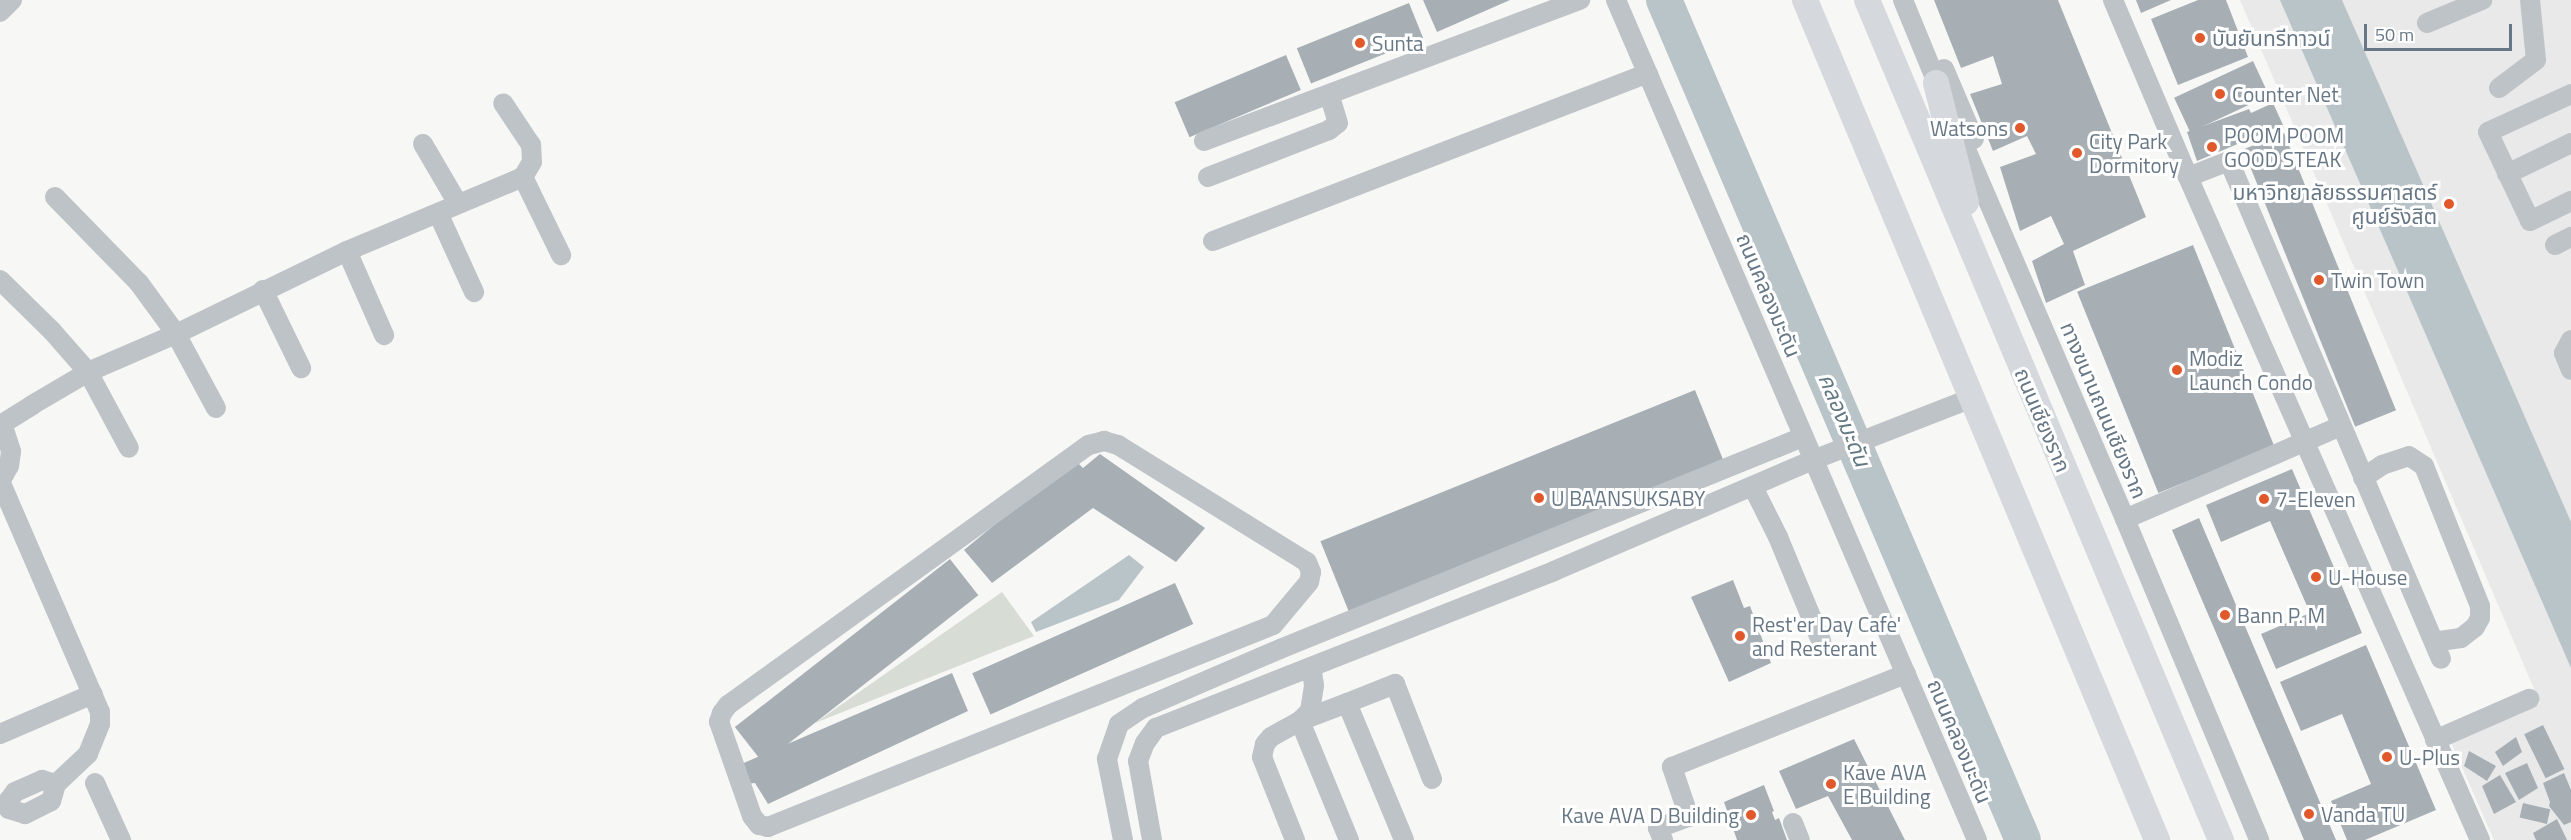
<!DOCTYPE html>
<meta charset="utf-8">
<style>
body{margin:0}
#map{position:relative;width:2571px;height:840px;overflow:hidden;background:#f7f8f5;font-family:"Titillium Web","Noto Sans Thai",sans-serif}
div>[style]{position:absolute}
.built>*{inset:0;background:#e8e9e8}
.green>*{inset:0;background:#d7dcd4}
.water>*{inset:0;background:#b9c4c9}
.river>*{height:36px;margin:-18px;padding:0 18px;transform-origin:18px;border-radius:18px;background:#b9c4c9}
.building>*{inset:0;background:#a7afb5;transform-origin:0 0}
.minor>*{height:20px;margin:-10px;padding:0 10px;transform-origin:10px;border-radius:10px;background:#bec3c7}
.major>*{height:26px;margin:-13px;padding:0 13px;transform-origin:13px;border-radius:13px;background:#d5d9dd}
.dots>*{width:16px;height:16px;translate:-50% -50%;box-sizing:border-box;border:3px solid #fff;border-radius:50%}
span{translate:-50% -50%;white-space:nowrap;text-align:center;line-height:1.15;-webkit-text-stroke:6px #fff;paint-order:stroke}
.poi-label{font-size:21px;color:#677785}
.left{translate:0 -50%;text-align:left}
.right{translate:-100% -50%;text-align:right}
.street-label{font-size:21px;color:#677785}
.water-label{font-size:22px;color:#637881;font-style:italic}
.scale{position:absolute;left:2364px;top:24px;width:148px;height:27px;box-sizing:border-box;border:3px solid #677785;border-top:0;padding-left:8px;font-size:18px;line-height:21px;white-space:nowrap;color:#677785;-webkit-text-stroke:4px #fff;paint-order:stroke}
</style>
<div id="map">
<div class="built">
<div style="clip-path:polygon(2240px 0,2571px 0,2571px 840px,2494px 840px,2450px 740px,2540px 703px)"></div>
</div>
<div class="green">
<div style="clip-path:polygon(1002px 592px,1034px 636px,815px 723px)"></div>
</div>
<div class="water">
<div style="clip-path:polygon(2280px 0,2342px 0,2571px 522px,2571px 668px)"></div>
<div style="clip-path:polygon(1129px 555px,1144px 567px,1119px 600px,1036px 632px,1031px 622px)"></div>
</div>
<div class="river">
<div style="left:1664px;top:0;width:913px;rotate:66.86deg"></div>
</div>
<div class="building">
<div style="clip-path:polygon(1423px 0,1510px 0,1437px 32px)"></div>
<div style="clip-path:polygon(1934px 0,2058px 0,2146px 217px,2073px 251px,2085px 285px,2046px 303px,2032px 261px,2064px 244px,2051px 216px,2020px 231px,2000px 167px,2036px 154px,2027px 136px,1993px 151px,1970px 94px,2002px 84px,1993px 56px,1961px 68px)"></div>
<div style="clip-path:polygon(2136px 0,2171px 0,2141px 13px)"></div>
<div style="clip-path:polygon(2198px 0,2226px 0,2248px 57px,2178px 85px,2151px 19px)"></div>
<div style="left:1409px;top:3px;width:38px;height:121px;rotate:68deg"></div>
<div style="left:1286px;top:55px;width:38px;height:121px;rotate:67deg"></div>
<div style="left:2253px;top:61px;width:38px;height:87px;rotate:65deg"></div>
<div style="clip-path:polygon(2273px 103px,2283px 125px,2197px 161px,2187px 132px,2249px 109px,2251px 113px)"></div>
<div style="left:2284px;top:133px;width:299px;height:44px;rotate:68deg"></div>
<div style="left:2193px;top:245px;width:217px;height:125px;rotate:68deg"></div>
<div style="left:1695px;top:390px;width:80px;height:404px;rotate:68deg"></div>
<div style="clip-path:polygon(1100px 454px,1205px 528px,1176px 562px,1093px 508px,992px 583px,964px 550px,1074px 459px,1083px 468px)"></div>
<div style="clip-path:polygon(2292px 469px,2362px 633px,2276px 669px,2261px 634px,2310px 613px,2270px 521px,2221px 542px,2206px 505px)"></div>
<div style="clip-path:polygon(2199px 518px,2259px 659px,2336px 840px,2304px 840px,2282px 787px,2172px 530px)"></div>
<div style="left:950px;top:559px;width:46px;height:273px;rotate:52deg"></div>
<div style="clip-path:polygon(1733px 580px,1744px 608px,1750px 606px,1771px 663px,1729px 682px,1691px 597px)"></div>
<div style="left:1175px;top:583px;width:45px;height:222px;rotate:66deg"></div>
<div style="clip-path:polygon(2366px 645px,2436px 810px,2365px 840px,2347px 840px,2331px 801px,2371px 784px,2342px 714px,2301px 731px,2280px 682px)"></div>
<div style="clip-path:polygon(952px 673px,968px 711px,768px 804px,755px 783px,746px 784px,739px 765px)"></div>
<div style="left:2543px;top:725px;width:49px;height:21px;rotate:64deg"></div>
<div style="clip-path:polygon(2516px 737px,2522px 752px,2503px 766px,2495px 752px)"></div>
<div style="clip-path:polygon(1854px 739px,1905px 840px,1852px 840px,1828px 796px,1796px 809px,1779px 771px)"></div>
<div style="clip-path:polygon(2469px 751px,2496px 766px,2487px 781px,2464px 766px)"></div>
<div style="clip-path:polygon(2527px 763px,2538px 788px,2519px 800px,2505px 773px)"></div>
<div style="clip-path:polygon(2564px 773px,2571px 790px,2571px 822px,2564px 825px,2549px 806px,2550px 802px,2543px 783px)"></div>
<div style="clip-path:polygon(2500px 775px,2516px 802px,2494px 814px,2482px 786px)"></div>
<div style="clip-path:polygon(1764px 785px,1774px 811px,1772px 812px,1775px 820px,1779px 818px,1787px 840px,1737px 840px,1724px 802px)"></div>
<div style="left:2523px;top:803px;width:28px;height:15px;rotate:13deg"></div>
<div style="clip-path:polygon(2557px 819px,2567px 840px,2536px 840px,2533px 833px)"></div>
</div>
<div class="minor">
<div style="left:1616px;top:0;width:914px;rotate:66.74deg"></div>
<div style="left:1903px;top:0;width:103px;rotate:67.7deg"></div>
<div style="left:2113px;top:0;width:192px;rotate:67deg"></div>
<div style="left:2188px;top:177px;width:724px;rotate:66.23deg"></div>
<div style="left:0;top:12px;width:17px;rotate:-45deg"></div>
<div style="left:2427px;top:23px;width:60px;rotate:-22.7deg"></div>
<div style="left:1944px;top:69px;width:76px;rotate:66.8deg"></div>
<div style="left:2499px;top:88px;width:46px;rotate:-37.1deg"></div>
<div style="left:2536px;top:60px;width:60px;rotate:-95.7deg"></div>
<div style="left:2571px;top:94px;width:91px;rotate:155.4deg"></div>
<div style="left:2488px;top:132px;width:98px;rotate:64.7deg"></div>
<div style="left:2530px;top:221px;width:46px;rotate:-26deg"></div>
<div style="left:1955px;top:124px;width:430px;rotate:66.7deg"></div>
<div style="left:2125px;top:519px;width:348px;rotate:67.3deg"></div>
<div style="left:1204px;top:141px;width:402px;rotate:-20.6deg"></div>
<div style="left:423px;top:144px;width:69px;rotate:59.7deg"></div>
<div style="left:2507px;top:174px;width:71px;rotate:-25.8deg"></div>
<div style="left:523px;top:177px;width:87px;rotate:64deg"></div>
<div style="left:1208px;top:177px;width:130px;rotate:-21.2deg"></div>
<div style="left:1329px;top:130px;width:11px;rotate:-38deg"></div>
<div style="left:1338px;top:123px;width:30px;rotate:-107deg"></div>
<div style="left:2188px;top:177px;width:44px;rotate:-21.3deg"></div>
<div style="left:2229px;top:161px;width:541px;rotate:66.94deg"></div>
<div style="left:55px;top:197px;width:120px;rotate:45.7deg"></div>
<div style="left:139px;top:283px;width:63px;rotate:54deg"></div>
<div style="left:176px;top:334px;width:84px;rotate:61.6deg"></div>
<div style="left:438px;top:213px;width:87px;rotate:65.5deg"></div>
<div style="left:1213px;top:241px;width:466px;rotate:-21.1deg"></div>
<div style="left:2555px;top:245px;width:18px;rotate:-27deg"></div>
<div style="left:347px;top:251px;width:92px;rotate:66.2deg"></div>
<div style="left:0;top:280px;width:73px;rotate:44.4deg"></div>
<div style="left:52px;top:331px;width:55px;rotate:48.7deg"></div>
<div style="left:88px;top:372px;width:86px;rotate:61.7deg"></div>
<div style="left:263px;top:290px;width:87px;rotate:64deg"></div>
<div style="left:2571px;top:340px;width:15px;rotate:118deg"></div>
<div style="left:2564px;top:353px;width:18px;rotate:68deg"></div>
<div style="left:1104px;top:441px;width:15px;rotate:16deg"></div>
<div style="left:1118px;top:445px;width:222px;rotate:31.8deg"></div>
<div style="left:1307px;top:562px;width:11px;rotate:68deg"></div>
<div style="left:1311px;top:572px;width:10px;rotate:101deg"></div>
<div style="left:1309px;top:582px;width:56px;rotate:129.9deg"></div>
<div style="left:1273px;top:625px;width:544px;rotate:158.2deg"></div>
<div style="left:768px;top:827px;width:9px;rotate:-167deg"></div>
<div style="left:759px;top:825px;width:11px;rotate:-128deg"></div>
<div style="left:752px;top:816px;width:100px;rotate:-109.3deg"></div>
<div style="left:719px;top:722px;width:9px;rotate:-72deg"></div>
<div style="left:722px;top:713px;width:10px;rotate:-53deg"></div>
<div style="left:728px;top:705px;width:445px;rotate:-35.8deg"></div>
<div style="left:1089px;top:445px;width:16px;rotate:-15deg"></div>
<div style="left:2363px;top:478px;width:23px;rotate:-34deg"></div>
<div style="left:2382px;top:465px;width:28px;rotate:-18deg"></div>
<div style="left:2409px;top:456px;width:18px;rotate:34deg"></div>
<div style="left:2424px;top:466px;width:151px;rotate:68.2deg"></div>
<div style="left:2480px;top:606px;width:12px;rotate:90deg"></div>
<div style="left:2480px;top:618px;width:10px;rotate:119deg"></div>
<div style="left:2475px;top:627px;width:18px;rotate:142deg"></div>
<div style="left:2461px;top:638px;width:27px;rotate:172deg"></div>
<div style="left:0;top:481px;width:252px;rotate:66.6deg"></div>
<div style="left:100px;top:712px;width:12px;rotate:90deg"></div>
<div style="left:100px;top:724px;width:32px;rotate:112deg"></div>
<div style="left:88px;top:754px;width:44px;rotate:136.8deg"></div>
<div style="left:56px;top:784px;width:18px;rotate:106deg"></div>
<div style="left:51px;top:801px;width:29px;rotate:153deg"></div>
<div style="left:25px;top:814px;width:17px;rotate:-163deg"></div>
<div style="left:0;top:482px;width:18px;rotate:-61deg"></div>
<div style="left:9px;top:466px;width:15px;rotate:-82deg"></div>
<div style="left:11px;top:451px;width:28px;rotate:-108deg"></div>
<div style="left:2px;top:424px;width:36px;rotate:-32deg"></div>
<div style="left:32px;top:405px;width:65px;rotate:-30.5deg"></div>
<div style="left:88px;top:372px;width:96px;rotate:-23.4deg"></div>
<div style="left:176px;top:334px;width:190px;rotate:-25.9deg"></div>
<div style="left:347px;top:251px;width:191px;rotate:-22.8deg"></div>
<div style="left:523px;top:177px;width:17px;rotate:-59deg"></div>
<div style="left:532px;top:162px;width:17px;rotate:-93deg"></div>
<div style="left:531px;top:145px;width:50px;rotate:-123.7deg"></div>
<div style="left:1753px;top:487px;width:56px;rotate:63.4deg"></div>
<div style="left:1778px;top:537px;width:113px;rotate:67.5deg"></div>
<div style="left:2125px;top:519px;width:235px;rotate:-23.3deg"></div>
<div style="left:1347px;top:703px;width:52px;rotate:-21.6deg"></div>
<div style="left:1395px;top:684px;width:102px;rotate:68.7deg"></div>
<div style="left:0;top:734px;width:101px;rotate:-23.3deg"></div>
<div style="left:2435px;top:740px;width:103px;rotate:-23.6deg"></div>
<div style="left:95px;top:783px;width:63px;rotate:65.5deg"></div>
<div style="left:9px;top:809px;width:9px;rotate:-90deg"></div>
<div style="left:9px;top:800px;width:10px;rotate:-53deg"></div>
<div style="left:15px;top:792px;width:30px;rotate:-24deg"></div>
<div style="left:42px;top:780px;width:15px;rotate:16deg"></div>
<div style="left:1793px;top:823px;width:18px;rotate:68deg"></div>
<div style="left:1123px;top:840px;width:83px;rotate:-101.2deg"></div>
<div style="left:1107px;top:759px;width:37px;rotate:-71deg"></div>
<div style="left:1119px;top:724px;width:29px;rotate:-34deg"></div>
<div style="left:1143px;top:708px;width:149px;rotate:-23.3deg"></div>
<div style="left:1280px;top:649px;width:564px;rotate:-22.07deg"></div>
<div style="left:1152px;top:840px;width:80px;rotate:-100deg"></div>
<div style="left:1138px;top:761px;width:19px;rotate:-69deg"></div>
<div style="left:1145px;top:743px;width:19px;rotate:-54deg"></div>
<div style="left:1156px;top:728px;width:428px;rotate:-21.5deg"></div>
<div style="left:1554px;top:571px;width:282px;rotate:-23.2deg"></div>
<div style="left:1813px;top:460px;width:171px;rotate:-21.3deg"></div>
<div style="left:1295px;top:840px;width:89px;rotate:-111.7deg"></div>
<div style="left:1262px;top:757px;width:13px;rotate:-77deg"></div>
<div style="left:1265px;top:744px;width:9px;rotate:-49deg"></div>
<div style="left:1271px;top:737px;width:33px;rotate:-29deg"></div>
<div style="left:1300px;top:721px;width:14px;rotate:-45deg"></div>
<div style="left:1310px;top:711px;width:26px;rotate:-81deg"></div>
<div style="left:1314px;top:685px;width:18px;rotate:-99deg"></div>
<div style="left:1349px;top:840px;width:129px;rotate:-112.4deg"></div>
<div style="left:1300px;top:721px;width:50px;rotate:-21deg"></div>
<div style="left:1347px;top:703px;width:148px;rotate:67.4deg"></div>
<div style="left:1663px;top:840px;width:13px;rotate:-113deg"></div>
<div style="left:1658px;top:828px;width:33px;rotate:-20deg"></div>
<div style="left:1689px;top:817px;width:53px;rotate:-108.8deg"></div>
<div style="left:1672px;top:767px;width:252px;rotate:-21.7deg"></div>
</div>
<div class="major">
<div style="left:1805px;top:0;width:911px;rotate:67.26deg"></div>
<div style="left:1867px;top:0;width:912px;rotate:67.15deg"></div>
<div style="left:1936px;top:83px;width:123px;rotate:75.9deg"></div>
</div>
<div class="dots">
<div style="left:2200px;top:38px;background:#e1592b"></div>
<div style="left:1360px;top:43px;background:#e1592b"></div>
<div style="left:2220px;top:94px;background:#e1592b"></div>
<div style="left:2020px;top:128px;background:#e1592b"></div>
<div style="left:2212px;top:147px;background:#e1592b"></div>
<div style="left:2077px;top:153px;background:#e1592b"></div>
<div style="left:2449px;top:204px;background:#e1592b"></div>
<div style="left:2319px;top:280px;background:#e1592b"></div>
<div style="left:2177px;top:370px;background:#e1592b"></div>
<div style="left:1539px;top:498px;background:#e1592b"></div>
<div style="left:2264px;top:499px;background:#e1592b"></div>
<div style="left:2316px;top:577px;background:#e1592b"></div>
<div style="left:2225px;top:615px;background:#e1592b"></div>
<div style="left:1740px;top:636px;background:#e1592b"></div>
<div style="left:2387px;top:757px;background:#e1592b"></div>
<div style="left:1831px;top:784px;background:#e1592b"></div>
<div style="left:2309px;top:814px;background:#e1592b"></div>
<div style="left:1751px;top:815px;background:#e1592b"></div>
</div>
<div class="poi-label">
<span class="left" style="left:2212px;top:38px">บันยันทรีทาวน์</span>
<span class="left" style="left:1372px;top:43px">Sunta</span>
<span class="left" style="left:2232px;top:94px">Counter Net</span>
<span class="right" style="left:2008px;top:128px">Watsons</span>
<span class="left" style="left:2224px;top:147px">POOM POOM<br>GOOD STEAK</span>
<span class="left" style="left:2089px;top:153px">City Park<br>Dormitory</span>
<span class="right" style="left:2437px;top:204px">มหาวิทยาลัยธรรมศาสตร์<br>ศูนย์รังสิต</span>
<span class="left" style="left:2331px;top:280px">Twin Town</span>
<span class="left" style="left:2189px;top:370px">Modiz<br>Launch Condo</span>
<span class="left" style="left:1551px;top:498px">U BAANSUKSABY</span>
<span class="left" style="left:2276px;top:499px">7-Eleven</span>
<span class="left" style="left:2328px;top:577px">U-House</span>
<span class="left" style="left:2237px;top:615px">Bann P. M</span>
<span class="left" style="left:1752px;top:636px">Rest'er Day Cafe'<br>and Resterant</span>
<span class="left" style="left:2399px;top:757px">U-Plus</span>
<span class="left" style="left:1843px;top:784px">Kave AVA<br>E Building</span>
<span class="left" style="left:2321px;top:814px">Vanda TU</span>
<span class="right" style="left:1739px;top:815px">Kave AVA D Building</span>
</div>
<div class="street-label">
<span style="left:1769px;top:295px;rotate:67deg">ถนนคลองมะดัน</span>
<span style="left:2104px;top:410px;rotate:67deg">ทางขนานถนนเชียงราก</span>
<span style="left:2043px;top:420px;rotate:67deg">ถนนเชียงราก</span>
<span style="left:1960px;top:741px;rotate:67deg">ถนนคลองมะดัน</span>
</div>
<div class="water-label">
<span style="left:1844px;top:420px;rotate:67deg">คลองมะดัน</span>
</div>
<div class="scale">50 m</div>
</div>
